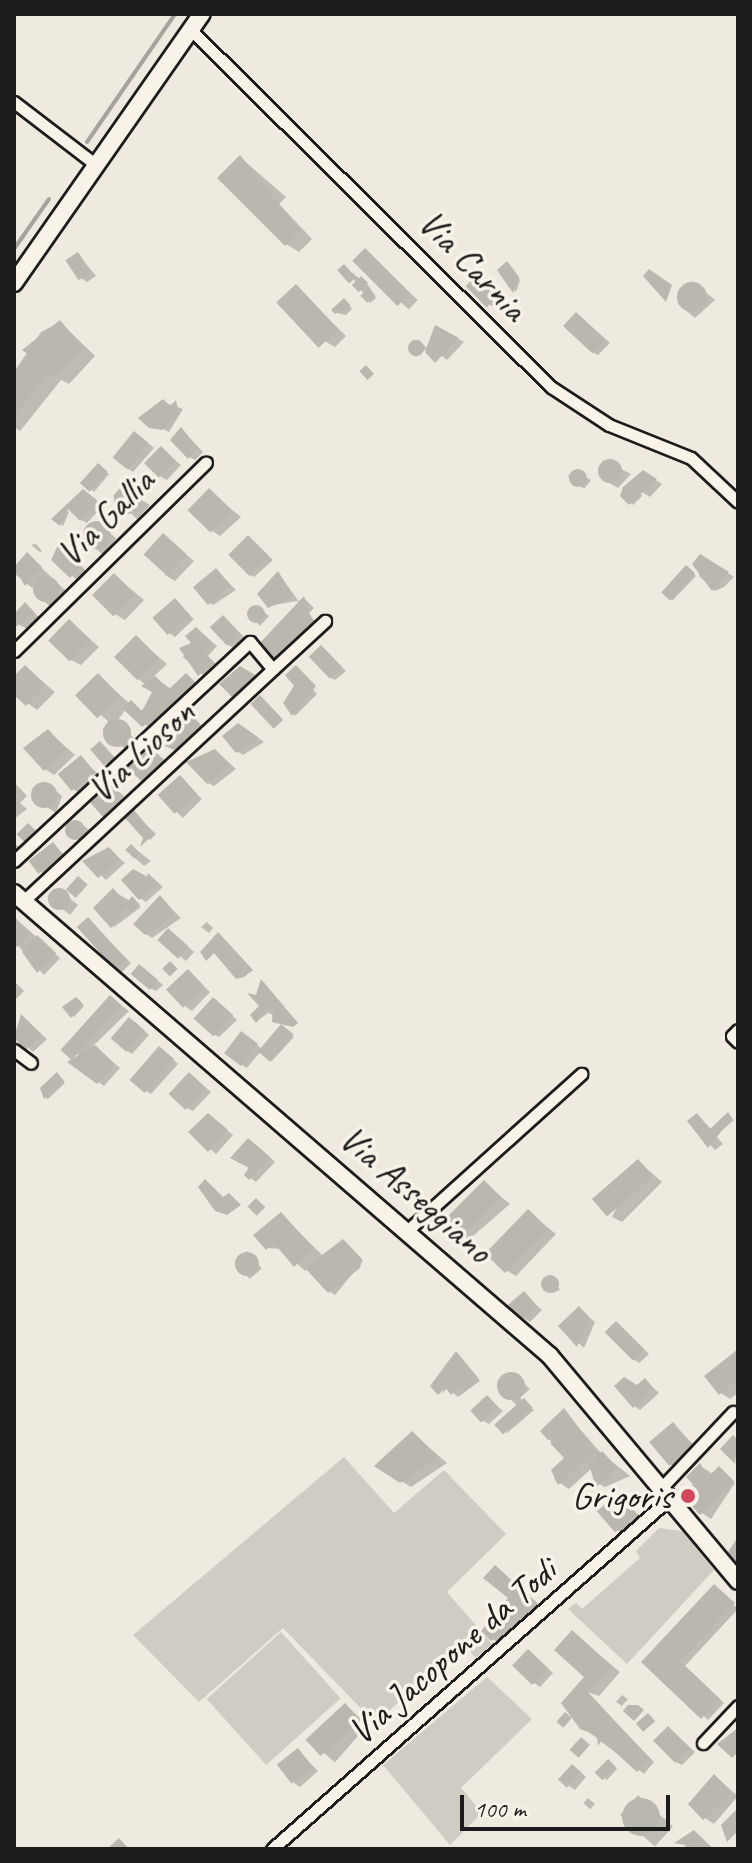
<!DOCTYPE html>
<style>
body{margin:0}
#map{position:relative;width:752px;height:1863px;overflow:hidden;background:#eeeae0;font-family:Caveat,sans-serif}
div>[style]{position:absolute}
.green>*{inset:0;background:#cfccc3;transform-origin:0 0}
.shadow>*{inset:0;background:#0003;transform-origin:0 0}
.stream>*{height:4px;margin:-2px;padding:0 2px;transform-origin:2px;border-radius:2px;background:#a6a39d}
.building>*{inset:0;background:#bab7af;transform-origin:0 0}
.round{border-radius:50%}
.roads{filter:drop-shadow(2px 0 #1c1c1c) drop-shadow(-2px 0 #1c1c1c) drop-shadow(0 2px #1c1c1c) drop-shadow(0 -2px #1c1c1c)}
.street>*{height:11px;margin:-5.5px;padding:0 5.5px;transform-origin:5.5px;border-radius:5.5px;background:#f7f3e8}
.secondary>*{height:16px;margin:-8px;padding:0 8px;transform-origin:8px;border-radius:8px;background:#f7f3e8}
.dots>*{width:22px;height:22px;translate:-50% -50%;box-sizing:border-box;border:4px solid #f7f3e8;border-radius:50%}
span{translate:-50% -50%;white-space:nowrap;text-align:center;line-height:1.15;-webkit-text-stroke:7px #f7f3e8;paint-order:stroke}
.street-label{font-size:38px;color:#1c1c1c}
.poi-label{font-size:38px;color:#1c1c1c}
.right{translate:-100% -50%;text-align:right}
.frame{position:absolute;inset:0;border:16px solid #1c1c1c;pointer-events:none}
.scale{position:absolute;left:460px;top:1795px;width:210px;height:36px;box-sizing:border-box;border:4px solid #1c1c1c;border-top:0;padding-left:10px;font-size:24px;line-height:28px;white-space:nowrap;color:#1c1c1c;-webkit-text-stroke:6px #f7f3e8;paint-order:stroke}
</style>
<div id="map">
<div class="green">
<div style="clip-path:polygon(344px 1457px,394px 1513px,444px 1470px,506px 1534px,447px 1592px,492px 1644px,476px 1658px,464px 1645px,375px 1723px,283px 1628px,199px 1702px,133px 1635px)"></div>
<div style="clip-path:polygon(659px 1528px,682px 1531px,714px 1570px,627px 1664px,568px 1609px,576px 1603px,582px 1609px,640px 1558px,636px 1551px)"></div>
<div style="left:281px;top:1632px;width:89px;height:100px;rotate:48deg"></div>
<div style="clip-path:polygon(487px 1677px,532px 1719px,461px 1788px,482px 1813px,450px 1845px,383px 1765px)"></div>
</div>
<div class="shadow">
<div style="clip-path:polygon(240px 157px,286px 197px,279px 204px,312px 239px,299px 252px,286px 244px)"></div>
<div style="left:365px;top:251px;width:72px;height:13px;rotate:43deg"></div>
<div style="clip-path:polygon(78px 254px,96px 276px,87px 282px,81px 278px)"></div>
<div style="clip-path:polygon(509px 264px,520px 280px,516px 292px,500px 270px)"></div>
<div style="clip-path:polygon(346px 268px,369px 286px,376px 298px,370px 303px)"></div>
<div style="clip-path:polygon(480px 275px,505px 298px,496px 308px,490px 305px)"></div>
<div style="clip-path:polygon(692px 281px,715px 300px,695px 318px,678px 304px)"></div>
<div style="clip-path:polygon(296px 287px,346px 336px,335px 347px,316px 336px,319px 347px,280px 303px)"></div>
<div style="clip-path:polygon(344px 301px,352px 309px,346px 315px,337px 313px)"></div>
<div style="clip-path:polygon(577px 314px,610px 343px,598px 355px,592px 352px)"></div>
<div style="clip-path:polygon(60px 322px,95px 356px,69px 384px,61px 380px,20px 431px,14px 427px,14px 372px,41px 332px)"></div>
<div style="clip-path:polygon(436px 327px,464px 342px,447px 360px,429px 346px)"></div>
<div style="clip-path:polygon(418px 340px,427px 348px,416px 357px,410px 350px)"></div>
<div style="clip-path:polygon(163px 402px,183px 409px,169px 432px,141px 418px)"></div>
<div style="clip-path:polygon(182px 430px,203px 452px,195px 460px,189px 457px)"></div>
<div style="clip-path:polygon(141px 437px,154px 448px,133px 472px,127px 468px)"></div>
<div style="clip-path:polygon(161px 449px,181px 465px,167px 480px,161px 477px)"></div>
<div style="clip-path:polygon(603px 460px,631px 474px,618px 488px,601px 478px)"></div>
<div style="clip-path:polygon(100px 467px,109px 474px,94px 492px,83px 483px)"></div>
<div style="clip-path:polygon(572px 471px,591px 480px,584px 489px,568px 476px)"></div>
<div style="clip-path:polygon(644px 473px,662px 484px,650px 497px,637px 489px,642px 496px,633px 505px,623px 495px)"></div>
<div style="clip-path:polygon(121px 488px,150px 505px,137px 519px,113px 496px)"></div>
<div style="clip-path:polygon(209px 491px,241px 517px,220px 536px,211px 530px)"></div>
<div style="clip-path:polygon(90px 495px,103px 506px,87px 523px,81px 520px)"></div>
<div style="clip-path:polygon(63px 509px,69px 512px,63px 526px,54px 518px)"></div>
<div style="left:96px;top:522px;width:26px;height:21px;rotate:39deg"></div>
<div style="clip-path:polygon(164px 536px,194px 561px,175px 581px,165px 575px)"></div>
<div style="clip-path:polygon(249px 537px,273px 560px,254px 577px,248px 574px)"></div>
<div style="clip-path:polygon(36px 544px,42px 551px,40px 552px,31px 545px)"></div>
<div style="clip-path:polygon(65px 547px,86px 571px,77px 580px,54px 560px)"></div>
<div style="clip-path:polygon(28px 555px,66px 591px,51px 607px,35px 594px,46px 581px,32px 588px,14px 573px)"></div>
<div style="clip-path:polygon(701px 556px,734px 577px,724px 587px,715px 591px,699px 576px)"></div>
<div style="clip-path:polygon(689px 569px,696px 576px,673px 600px,671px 599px)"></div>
<div style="clip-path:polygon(216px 570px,236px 590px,213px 605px,207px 601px)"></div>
<div style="clip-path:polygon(279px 574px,300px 603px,304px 598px,314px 608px,309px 613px,322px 632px,285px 666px,276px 661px,303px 607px,297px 601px,269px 606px)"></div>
<div style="clip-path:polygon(114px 575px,144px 600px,125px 620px,115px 614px)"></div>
<div style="clip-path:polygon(175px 601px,194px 619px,175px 637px,169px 633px)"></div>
<div style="clip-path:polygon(25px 605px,40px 618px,29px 630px,14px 622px)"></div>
<div style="clip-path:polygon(259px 608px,269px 616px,260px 626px,248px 611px)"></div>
<div style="clip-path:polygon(223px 617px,245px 638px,234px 648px,228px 645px)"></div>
<div style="clip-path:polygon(69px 621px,99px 647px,81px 665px,71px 660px)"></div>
<div style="clip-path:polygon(197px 630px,217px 646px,208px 656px,218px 666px,206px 678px,183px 657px)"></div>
<div style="clip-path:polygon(136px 638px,167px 664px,147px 683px,157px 679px,171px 689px,186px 675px,203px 688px,153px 731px,132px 713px,149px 708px,154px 691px,137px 678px)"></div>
<div style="clip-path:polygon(321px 647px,346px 671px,335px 680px,329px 677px)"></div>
<div style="clip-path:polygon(25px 667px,55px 692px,37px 710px,14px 693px)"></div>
<div style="clip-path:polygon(98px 675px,130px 704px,110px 730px,118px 723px,137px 741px,128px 751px,102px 730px,110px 723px,79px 696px)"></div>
<div style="clip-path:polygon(302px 677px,317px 694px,295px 716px,285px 703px)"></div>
<div style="clip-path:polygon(192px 717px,205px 729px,181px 752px,175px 749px)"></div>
<div style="clip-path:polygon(245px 729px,264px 742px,243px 755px,237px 751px)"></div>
<div style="clip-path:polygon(48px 731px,75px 755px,54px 775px,45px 769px)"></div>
<div style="clip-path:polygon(100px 744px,119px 761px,113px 768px,107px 764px)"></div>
<div style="clip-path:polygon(147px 745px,169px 765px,148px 785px,142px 781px)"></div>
<div style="clip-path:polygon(215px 751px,236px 769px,214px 786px,208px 783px)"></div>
<div style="clip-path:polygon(81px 758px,100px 776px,80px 793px,74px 790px)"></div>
<div style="left:180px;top:777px;width:31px;height:27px;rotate:45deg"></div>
<div style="clip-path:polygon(14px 782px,27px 796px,20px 803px,27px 809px,14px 819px)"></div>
<div style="clip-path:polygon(45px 782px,62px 796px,56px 813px,31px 797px)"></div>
<div style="clip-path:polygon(111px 785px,124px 796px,111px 820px,90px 799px)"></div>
<div style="clip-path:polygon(134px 813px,156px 834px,150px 840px,144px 836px)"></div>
<div style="clip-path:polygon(79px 822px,93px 833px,81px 840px,66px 830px)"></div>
<div style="clip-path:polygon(14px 843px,22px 849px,14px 860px)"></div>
<div style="left:53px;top:844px;width:21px;height:28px;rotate:45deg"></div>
<div style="clip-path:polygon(134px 848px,151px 861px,144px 866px,134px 857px)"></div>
<div style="clip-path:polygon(109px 849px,125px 863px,106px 880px,85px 861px)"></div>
<div style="clip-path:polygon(148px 873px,163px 887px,146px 902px,140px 898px)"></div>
<div style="clip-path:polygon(61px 891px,78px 905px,70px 915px,47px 896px)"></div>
<div style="clip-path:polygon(113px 891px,141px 907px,114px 927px,112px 926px)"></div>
<div style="clip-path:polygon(160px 898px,181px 918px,152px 938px,146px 934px)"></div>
<div style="clip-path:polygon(14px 917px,60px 958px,44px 975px,14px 941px)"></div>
<div style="clip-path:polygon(88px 920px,131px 963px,122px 972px,116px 969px)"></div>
<div style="clip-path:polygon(207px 922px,213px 928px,209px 933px,201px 927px)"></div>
<div style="clip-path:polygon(174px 934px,194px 952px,186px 961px,160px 940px)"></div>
<div style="clip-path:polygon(145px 970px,163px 985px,156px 991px,150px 988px)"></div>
<div style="clip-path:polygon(189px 972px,210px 992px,192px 1011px,186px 1007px)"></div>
<div style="clip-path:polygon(14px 981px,24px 991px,14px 1001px)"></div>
<div style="clip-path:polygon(263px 982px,296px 1022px,268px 1013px,257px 1021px)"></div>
<div style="clip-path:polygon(111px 998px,129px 1011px,93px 1046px,120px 1068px,104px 1086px,69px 1062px,83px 1058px,72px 1052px)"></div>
<div style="clip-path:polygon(78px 1001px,84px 1006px,74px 1017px,72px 1016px)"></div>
<div style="clip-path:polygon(219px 1003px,237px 1020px,219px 1037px,213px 1034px)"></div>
<div style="clip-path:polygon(22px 1016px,47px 1039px,33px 1052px,14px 1035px)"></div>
<div style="clip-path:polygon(135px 1022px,149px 1035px,132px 1054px,126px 1050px)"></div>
<div style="clip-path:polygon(284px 1028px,294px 1037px,272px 1061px,261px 1051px,247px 1068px,241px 1064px,248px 1037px,262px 1049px)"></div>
<div style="clip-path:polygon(165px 1052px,178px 1064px,151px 1094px,145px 1090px)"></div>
<div style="clip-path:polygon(189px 1074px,211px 1092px,193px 1111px,187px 1108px)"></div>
<div style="clip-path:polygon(59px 1076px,65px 1083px,48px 1099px,45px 1098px)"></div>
<div style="clip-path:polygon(729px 1115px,734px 1120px,716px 1136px,723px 1144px,715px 1150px,690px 1122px,698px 1116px,712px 1130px)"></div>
<div style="clip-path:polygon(214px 1119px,233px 1135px,216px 1154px,191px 1132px)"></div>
<div style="clip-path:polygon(255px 1144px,275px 1162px,256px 1182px,246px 1175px)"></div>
<div style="clip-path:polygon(639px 1162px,662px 1182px,622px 1222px,612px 1217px)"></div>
<div style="clip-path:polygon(484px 1183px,510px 1204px,466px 1242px,457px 1236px)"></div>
<div style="clip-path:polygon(528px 1212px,556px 1234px,516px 1276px,506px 1270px)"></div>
<div style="clip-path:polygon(281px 1214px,322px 1255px,305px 1271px,281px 1249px,267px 1248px)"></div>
<div style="clip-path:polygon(345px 1242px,363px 1261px,335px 1295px,329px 1291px)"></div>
<div style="left:247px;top:1251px;width:23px;height:16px;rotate:50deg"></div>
<div style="clip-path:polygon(553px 1277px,560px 1290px,553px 1293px,542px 1283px)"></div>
<div style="clip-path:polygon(524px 1294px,542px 1310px,530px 1322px,523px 1318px)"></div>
<div style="clip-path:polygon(579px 1309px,595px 1322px,584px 1348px,561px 1327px)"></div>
<div style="clip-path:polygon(616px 1323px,649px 1354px,639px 1363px,633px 1359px)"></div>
<div style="clip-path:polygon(738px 1352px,738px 1393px,730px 1399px,721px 1393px)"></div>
<div style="clip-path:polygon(457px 1354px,480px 1381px,458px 1397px,448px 1388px,441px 1394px)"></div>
<div style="clip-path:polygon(512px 1372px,530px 1389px,520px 1398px,534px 1410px,506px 1434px,517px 1406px,497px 1385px)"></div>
<div style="clip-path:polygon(645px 1380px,659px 1393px,640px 1410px,634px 1406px)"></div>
<div style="clip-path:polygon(487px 1397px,503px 1411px,489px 1424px,482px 1420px)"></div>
<div style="clip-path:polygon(564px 1411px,601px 1453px,630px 1476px,605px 1487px,593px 1481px,600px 1473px,593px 1467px,569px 1489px,554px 1479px,566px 1458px,549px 1439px)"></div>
<div style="clip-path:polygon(674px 1425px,701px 1452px,681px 1471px,671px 1465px)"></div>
<div style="clip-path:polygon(412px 1433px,447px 1463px,411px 1487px,377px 1466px)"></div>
<div style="clip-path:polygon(700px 1466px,713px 1474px,722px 1470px,735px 1483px,711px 1519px,702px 1513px,695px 1484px)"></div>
<div style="left:619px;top:1495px;width:32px;height:25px;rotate:46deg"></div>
<div style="clip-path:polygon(496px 1567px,541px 1606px,502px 1645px,492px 1639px,511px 1598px)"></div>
<div style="clip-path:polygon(715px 1586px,738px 1609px,685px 1666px,724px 1703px,708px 1720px,644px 1662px)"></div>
<div style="clip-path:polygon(572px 1633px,620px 1672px,599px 1696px,587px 1692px,654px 1762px,644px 1774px,578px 1724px,587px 1676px)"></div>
<div style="clip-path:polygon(534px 1655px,553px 1673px,540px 1687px,534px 1683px)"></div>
<div style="clip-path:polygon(622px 1695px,628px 1699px,622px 1706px,616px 1702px)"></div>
<div style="left:345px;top:1705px;width:30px;height:50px;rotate:41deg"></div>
<div style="clip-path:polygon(669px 1728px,695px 1752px,682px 1765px,676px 1762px)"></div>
<div style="clip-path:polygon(298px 1751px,318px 1771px,300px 1787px,294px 1783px)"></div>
<div style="clip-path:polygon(611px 1763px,617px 1769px,607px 1780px,605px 1779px)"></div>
<div style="clip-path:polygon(579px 1770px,586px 1777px,575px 1790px,569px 1786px)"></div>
<div style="clip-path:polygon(714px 1776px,738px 1796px,714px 1824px,705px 1818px)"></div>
<div style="left:638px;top:1795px;width:47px;height:27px;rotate:42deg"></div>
<div style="left:588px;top:1798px;width:9px;height:7px;rotate:41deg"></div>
<div style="clip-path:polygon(694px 1833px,700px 1836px,713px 1849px,683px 1849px)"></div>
</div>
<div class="stream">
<div style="left:87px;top:142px;width:155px;rotate:-55.5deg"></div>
<div style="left:14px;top:249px;width:61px;rotate:-55deg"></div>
</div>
<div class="building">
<div style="clip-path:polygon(240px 155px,300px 230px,285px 246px,217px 178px)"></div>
<div style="left:365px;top:248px;width:64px;height:18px;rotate:45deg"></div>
<div style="left:78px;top:252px;width:24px;height:15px;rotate:57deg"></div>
<div style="clip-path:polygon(507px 261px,519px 277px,513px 293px,497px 270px)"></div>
<div style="left:344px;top:264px;width:18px;height:9px;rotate:49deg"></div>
<div style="clip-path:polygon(649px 269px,672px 285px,666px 302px,643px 276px)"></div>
<div style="left:480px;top:272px;width:30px;height:20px;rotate:46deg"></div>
<div style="left:361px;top:276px;width:10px;height:13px;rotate:45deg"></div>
<div class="round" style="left:677px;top:282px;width:30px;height:30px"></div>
<div style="left:296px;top:284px;width:62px;height:27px;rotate:47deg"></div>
<div style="left:368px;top:288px;width:10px;height:11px;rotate:45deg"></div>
<div style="clip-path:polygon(344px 298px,351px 306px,335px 314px,331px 310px)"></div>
<div style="left:576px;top:312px;width:40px;height:19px;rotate:43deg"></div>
<div style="clip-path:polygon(60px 320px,83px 348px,54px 378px,48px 373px,14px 416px,14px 371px,29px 355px,22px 350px)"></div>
<div style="clip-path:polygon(435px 325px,459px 338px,435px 363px,425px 352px)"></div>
<div class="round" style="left:408px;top:340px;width:16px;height:16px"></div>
<div style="left:366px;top:365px;width:12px;height:9px;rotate:48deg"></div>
<div style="clip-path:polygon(163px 399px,170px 406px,176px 400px,179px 414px,162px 430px,149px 428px,138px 418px)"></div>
<div style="clip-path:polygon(181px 427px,198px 448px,188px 459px,170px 440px)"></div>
<div style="left:134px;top:431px;width:19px;height:34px;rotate:39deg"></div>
<div style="left:161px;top:446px;width:21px;height:24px;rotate:45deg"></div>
<div class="round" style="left:598px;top:459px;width:24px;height:24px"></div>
<div style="left:98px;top:463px;width:13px;height:27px;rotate:42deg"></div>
<div class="round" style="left:569px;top:469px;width:18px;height:18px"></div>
<div style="clip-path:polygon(643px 470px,657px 479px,629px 505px,620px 496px,623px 487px)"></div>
<div class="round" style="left:114px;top:486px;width:28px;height:28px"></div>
<div style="left:209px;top:488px;width:32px;height:31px;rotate:44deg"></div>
<div style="clip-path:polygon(83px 489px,98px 501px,80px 521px,68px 509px,60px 526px,51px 519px)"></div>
<div class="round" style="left:83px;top:521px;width:28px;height:28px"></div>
<div style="left:163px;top:533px;width:31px;height:29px;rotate:42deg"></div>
<div style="left:248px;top:535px;width:30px;height:28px;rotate:45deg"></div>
<div style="clip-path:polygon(60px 541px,81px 566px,70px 578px,51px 560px)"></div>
<div style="clip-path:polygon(27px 552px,42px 567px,25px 586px,14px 567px)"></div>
<div style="clip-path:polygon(700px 554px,729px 572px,712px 591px,692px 564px)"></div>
<div style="left:686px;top:565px;width:12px;height:37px;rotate:42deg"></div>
<div style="left:216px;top:568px;width:23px;height:30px;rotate:50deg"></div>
<div style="clip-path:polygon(278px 571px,293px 596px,268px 608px,257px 594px)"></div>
<div style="left:114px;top:573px;width:30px;height:31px;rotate:45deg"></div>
<div class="round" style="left:33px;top:576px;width:26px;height:26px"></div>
<div style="clip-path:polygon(304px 596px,313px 626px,274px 662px,258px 645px)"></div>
<div style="left:175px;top:598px;width:23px;height:30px;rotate:49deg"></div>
<div style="clip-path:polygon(25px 602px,35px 613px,14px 628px,14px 614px)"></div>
<div class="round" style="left:247px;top:605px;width:18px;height:18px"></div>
<div style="left:223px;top:615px;width:25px;height:18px;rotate:47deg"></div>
<div style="left:69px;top:619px;width:30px;height:30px;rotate:44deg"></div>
<div style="clip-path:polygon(196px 627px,212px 642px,203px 652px,213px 662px,198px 676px,179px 648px,191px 643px,185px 636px)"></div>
<div style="left:136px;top:635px;width:33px;height:31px;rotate:45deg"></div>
<div style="left:321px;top:645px;width:30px;height:17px;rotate:46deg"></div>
<div style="clip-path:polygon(25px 665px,46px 685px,26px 706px,14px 695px,14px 676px)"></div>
<div style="clip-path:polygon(296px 665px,316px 686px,292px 716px,283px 703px,294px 686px,285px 675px)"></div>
<div style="clip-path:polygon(240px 666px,257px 676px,233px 698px,219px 684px)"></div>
<div style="left:98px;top:673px;width:32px;height:32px;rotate:46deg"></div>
<div style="clip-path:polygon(186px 673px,194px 681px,178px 702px,142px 727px,122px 708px,131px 700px,142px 711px,152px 692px,141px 686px,155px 676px,169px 689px)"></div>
<div style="left:260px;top:695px;width:34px;height:13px;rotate:47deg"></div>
<div style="clip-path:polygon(192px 715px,200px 724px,193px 733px,174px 750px,163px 745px,158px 739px)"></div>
<div class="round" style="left:103px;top:719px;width:28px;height:28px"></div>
<div style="clip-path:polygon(238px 723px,259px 738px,236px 753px,222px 736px)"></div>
<div style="clip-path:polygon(48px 729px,66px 749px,44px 771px,23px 748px)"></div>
<div style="left:100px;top:741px;width:21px;height:13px;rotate:49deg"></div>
<div style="left:146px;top:743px;width:25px;height:31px;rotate:43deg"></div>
<div style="clip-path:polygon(215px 749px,231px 765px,207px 784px,186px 762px)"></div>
<div style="left:81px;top:755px;width:22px;height:30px;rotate:51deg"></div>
<div style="left:180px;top:775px;width:25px;height:30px;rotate:48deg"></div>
<div class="round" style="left:31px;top:782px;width:26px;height:26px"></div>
<div style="clip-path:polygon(111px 783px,119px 791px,104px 818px,87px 799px)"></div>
<div style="clip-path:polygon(134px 810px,154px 834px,140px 847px,143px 838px,125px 818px)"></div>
<div class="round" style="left:65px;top:820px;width:20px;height:20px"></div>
<div style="left:28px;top:823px;width:11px;height:16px;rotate:45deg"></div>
<div style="left:53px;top:842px;width:16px;height:31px;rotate:52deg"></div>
<div style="left:131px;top:844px;width:13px;height:8px;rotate:45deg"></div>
<div style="clip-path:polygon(109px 847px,120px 859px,98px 878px,82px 861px)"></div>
<div style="clip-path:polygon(133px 869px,159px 883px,139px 900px,121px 880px)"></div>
<div style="left:78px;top:876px;width:13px;height:18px;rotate:42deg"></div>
<div class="round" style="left:48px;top:888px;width:22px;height:22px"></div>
<div style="clip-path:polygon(113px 888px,127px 904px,132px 896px,140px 905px,131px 913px,126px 906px,111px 928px,93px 908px)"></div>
<div style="clip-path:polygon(160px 895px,176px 914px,145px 935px,133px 924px)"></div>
<div style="clip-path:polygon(14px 916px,29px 935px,17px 947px,14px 944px)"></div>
<div style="left:88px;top:917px;width:57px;height:15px;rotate:48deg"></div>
<div style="left:168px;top:928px;width:28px;height:16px;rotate:42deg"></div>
<div style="clip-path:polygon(218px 932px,253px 970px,244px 977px,236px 979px,214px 953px,206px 961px,200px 952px)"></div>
<div style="clip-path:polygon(37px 935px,56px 953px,37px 973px,22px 952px)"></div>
<div style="left:170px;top:961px;width:11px;height:11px;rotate:45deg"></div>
<div style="left:139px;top:964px;width:25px;height:13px;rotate:40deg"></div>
<div style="left:188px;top:969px;width:25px;height:30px;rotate:47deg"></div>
<div style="clip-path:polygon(261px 979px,298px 1023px,293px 1027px,272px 1022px,273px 1004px,256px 1023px,250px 1015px,259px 1006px,247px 993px,256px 995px)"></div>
<div style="left:110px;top:995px;width:15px;height:74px;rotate:42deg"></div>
<div style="clip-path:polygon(76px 997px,83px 1004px,71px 1018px,62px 1007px)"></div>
<div style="left:213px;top:997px;width:27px;height:29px;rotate:42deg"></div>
<div style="clip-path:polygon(21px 1014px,42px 1035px,26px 1050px,14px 1038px)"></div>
<div style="left:129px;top:1017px;width:21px;height:28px;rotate:41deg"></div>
<div style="left:281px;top:1024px;width:16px;height:36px;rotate:40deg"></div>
<div style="left:241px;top:1031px;width:21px;height:28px;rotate:37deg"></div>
<div style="clip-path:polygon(95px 1045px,115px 1064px,97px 1084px,67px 1062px)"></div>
<div style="left:159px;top:1046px;width:20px;height:45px;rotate:41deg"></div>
<div style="clip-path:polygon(57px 1072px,64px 1081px,44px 1099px,40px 1088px)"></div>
<div style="left:189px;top:1072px;width:23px;height:30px;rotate:43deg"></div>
<div style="clip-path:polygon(728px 1112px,732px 1118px,708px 1148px,687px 1121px,697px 1113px,710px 1129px)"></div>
<div style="clip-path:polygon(208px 1113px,228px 1130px,208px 1152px,188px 1132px)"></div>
<div style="clip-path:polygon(248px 1138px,270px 1157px,249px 1180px,244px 1175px,249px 1168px,230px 1158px)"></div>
<div style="left:638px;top:1159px;width:23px;height:61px;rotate:49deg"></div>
<div style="clip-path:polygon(205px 1179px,223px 1197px,229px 1193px,241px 1205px,227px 1215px,215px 1211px,198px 1187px)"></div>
<div style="left:484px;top:1180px;width:24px;height:60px;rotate:45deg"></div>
<div style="left:256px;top:1198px;width:13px;height:12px;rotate:45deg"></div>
<div style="left:528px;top:1209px;width:28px;height:62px;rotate:44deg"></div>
<div style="clip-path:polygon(281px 1212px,313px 1248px,294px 1267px,273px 1242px,266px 1250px,253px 1235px)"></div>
<div style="clip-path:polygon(343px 1239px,362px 1259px,360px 1268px,328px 1293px,305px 1268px)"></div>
<div class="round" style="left:235px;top:1252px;width:24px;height:24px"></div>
<div class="round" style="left:541px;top:1275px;width:18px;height:18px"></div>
<div style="left:524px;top:1291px;width:20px;height:22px;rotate:49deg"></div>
<div style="clip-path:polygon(579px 1306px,589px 1317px,577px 1347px,558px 1326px)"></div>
<div style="left:616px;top:1321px;width:40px;height:16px;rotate:45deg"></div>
<div style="clip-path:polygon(738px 1349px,738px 1380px,719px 1395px,704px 1376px)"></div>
<div style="clip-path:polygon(456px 1351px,479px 1379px,465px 1391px,461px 1386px,451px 1395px,445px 1387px,438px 1395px,430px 1386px)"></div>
<div class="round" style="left:497px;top:1372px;width:28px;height:28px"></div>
<div style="clip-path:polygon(624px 1377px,637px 1385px,645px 1378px,654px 1389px,633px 1408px,614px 1386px)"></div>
<div style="left:487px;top:1395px;width:16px;height:23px;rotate:47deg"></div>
<div style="left:524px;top:1398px;width:13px;height:40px;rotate:48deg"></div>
<div style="clip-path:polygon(564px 1408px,596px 1451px,558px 1485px,551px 1470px,564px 1458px,550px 1443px,558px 1436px,548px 1440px,540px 1431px)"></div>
<div style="left:673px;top:1422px;width:31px;height:31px;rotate:50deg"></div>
<div style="clip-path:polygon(412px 1431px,439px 1457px,400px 1483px,374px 1466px)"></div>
<div style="clip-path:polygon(733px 1435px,738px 1440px,735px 1464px,720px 1449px)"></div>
<div style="clip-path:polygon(602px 1451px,618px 1468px,596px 1487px,589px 1465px)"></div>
<div style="clip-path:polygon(700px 1463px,714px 1486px,709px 1476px,719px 1466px,734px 1481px,700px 1515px,683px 1496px,693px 1484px,686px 1477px)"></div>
<div style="left:618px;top:1493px;width:28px;height:28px;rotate:49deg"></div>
<div style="clip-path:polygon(738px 1537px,738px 1568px,726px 1555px)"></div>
<div style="clip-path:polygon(495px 1565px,532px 1599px,491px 1641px,481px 1631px,508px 1598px,483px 1578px)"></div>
<div style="clip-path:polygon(714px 1584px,735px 1603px,680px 1661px,720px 1699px,701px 1719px,641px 1662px)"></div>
<div style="clip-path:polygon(572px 1630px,612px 1666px,588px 1692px,649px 1758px,637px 1772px,602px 1740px,598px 1746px,597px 1735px,580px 1729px,561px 1703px,584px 1677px,554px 1650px)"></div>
<div style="left:528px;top:1649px;width:28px;height:23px;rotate:44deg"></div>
<div style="left:345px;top:1703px;width:22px;height:54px;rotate:47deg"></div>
<div style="clip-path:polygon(628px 1705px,638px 1705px,644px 1710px,634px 1721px,623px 1711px)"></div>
<div style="left:565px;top:1712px;width:9px;height:13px;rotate:41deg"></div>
<div style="left:648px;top:1713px;width:11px;height:16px;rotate:49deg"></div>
<div style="left:668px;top:1726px;width:31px;height:21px;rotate:45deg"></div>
<div style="clip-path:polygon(738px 1728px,738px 1752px,732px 1758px,717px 1744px)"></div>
<div style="left:581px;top:1737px;width:12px;height:17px;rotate:42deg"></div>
<div style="left:298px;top:1748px;width:24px;height:27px;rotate:52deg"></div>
<div style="left:608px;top:1759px;width:11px;height:19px;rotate:45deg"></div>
<div style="left:572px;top:1764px;width:12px;height:21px;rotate:42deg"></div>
<div style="clip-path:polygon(714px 1774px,732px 1792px,703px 1820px,688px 1804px)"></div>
<div class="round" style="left:622px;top:1798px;width:38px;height:38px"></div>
<div style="clip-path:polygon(738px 1808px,738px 1831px,727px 1842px,721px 1825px)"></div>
<div style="clip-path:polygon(694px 1830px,711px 1847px,710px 1849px,674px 1843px)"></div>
<div style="clip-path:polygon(119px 1838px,129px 1849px,107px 1849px)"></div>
</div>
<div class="roads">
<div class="street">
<div style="left:191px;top:30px;width:507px;rotate:44.76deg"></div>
<div style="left:551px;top:387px;width:69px;rotate:33.2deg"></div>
<div style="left:609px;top:425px;width:88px;rotate:21.9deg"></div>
<div style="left:691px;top:458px;width:64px;rotate:43.1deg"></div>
<div style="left:14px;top:102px;width:103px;rotate:37.5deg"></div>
<div style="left:14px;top:651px;width:269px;rotate:-44.5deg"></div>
<div style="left:273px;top:669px;width:71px;rotate:-42.7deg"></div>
<div style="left:14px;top:861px;width:322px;rotate:-42.9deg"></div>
<div style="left:250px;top:642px;width:35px;rotate:50deg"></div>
<div style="left:273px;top:669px;width:340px;rotate:137.1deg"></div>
<div style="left:738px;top:1030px;width:8px;rotate:135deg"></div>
<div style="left:732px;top:1036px;width:8px;rotate:45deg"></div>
<div style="left:14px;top:1050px;width:21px;rotate:37deg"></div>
<div style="left:409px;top:1229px;width:232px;rotate:-42deg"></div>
<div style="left:663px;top:1486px;width:102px;rotate:-46.6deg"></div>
<div style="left:703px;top:1743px;width:51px;rotate:-46.6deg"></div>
<div style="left:272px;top:1849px;width:532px;rotate:-41.42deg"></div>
</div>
<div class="secondary">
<div style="left:14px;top:283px;width:328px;rotate:-55.1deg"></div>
<div style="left:14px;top:893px;width:708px;rotate:40.82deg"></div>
<div style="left:550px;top:1356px;width:293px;rotate:50.1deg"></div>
</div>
</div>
<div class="dots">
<div style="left:688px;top:1496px;background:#d1495b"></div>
</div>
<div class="street-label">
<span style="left:473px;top:265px;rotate:46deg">Via Carnia</span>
<span style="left:105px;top:517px;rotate:-45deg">Via Gallia</span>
<span style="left:141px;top:751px;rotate:-43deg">Via Lioson</span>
<span style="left:416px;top:1194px;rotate:41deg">Via Asseggiano</span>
<span style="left:452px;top:1651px;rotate:-41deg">Via Jacopone da Todi</span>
</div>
<div class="poi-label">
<span class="right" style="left:672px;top:1496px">Grigoris</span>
</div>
<div class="frame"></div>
<div class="scale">100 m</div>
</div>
